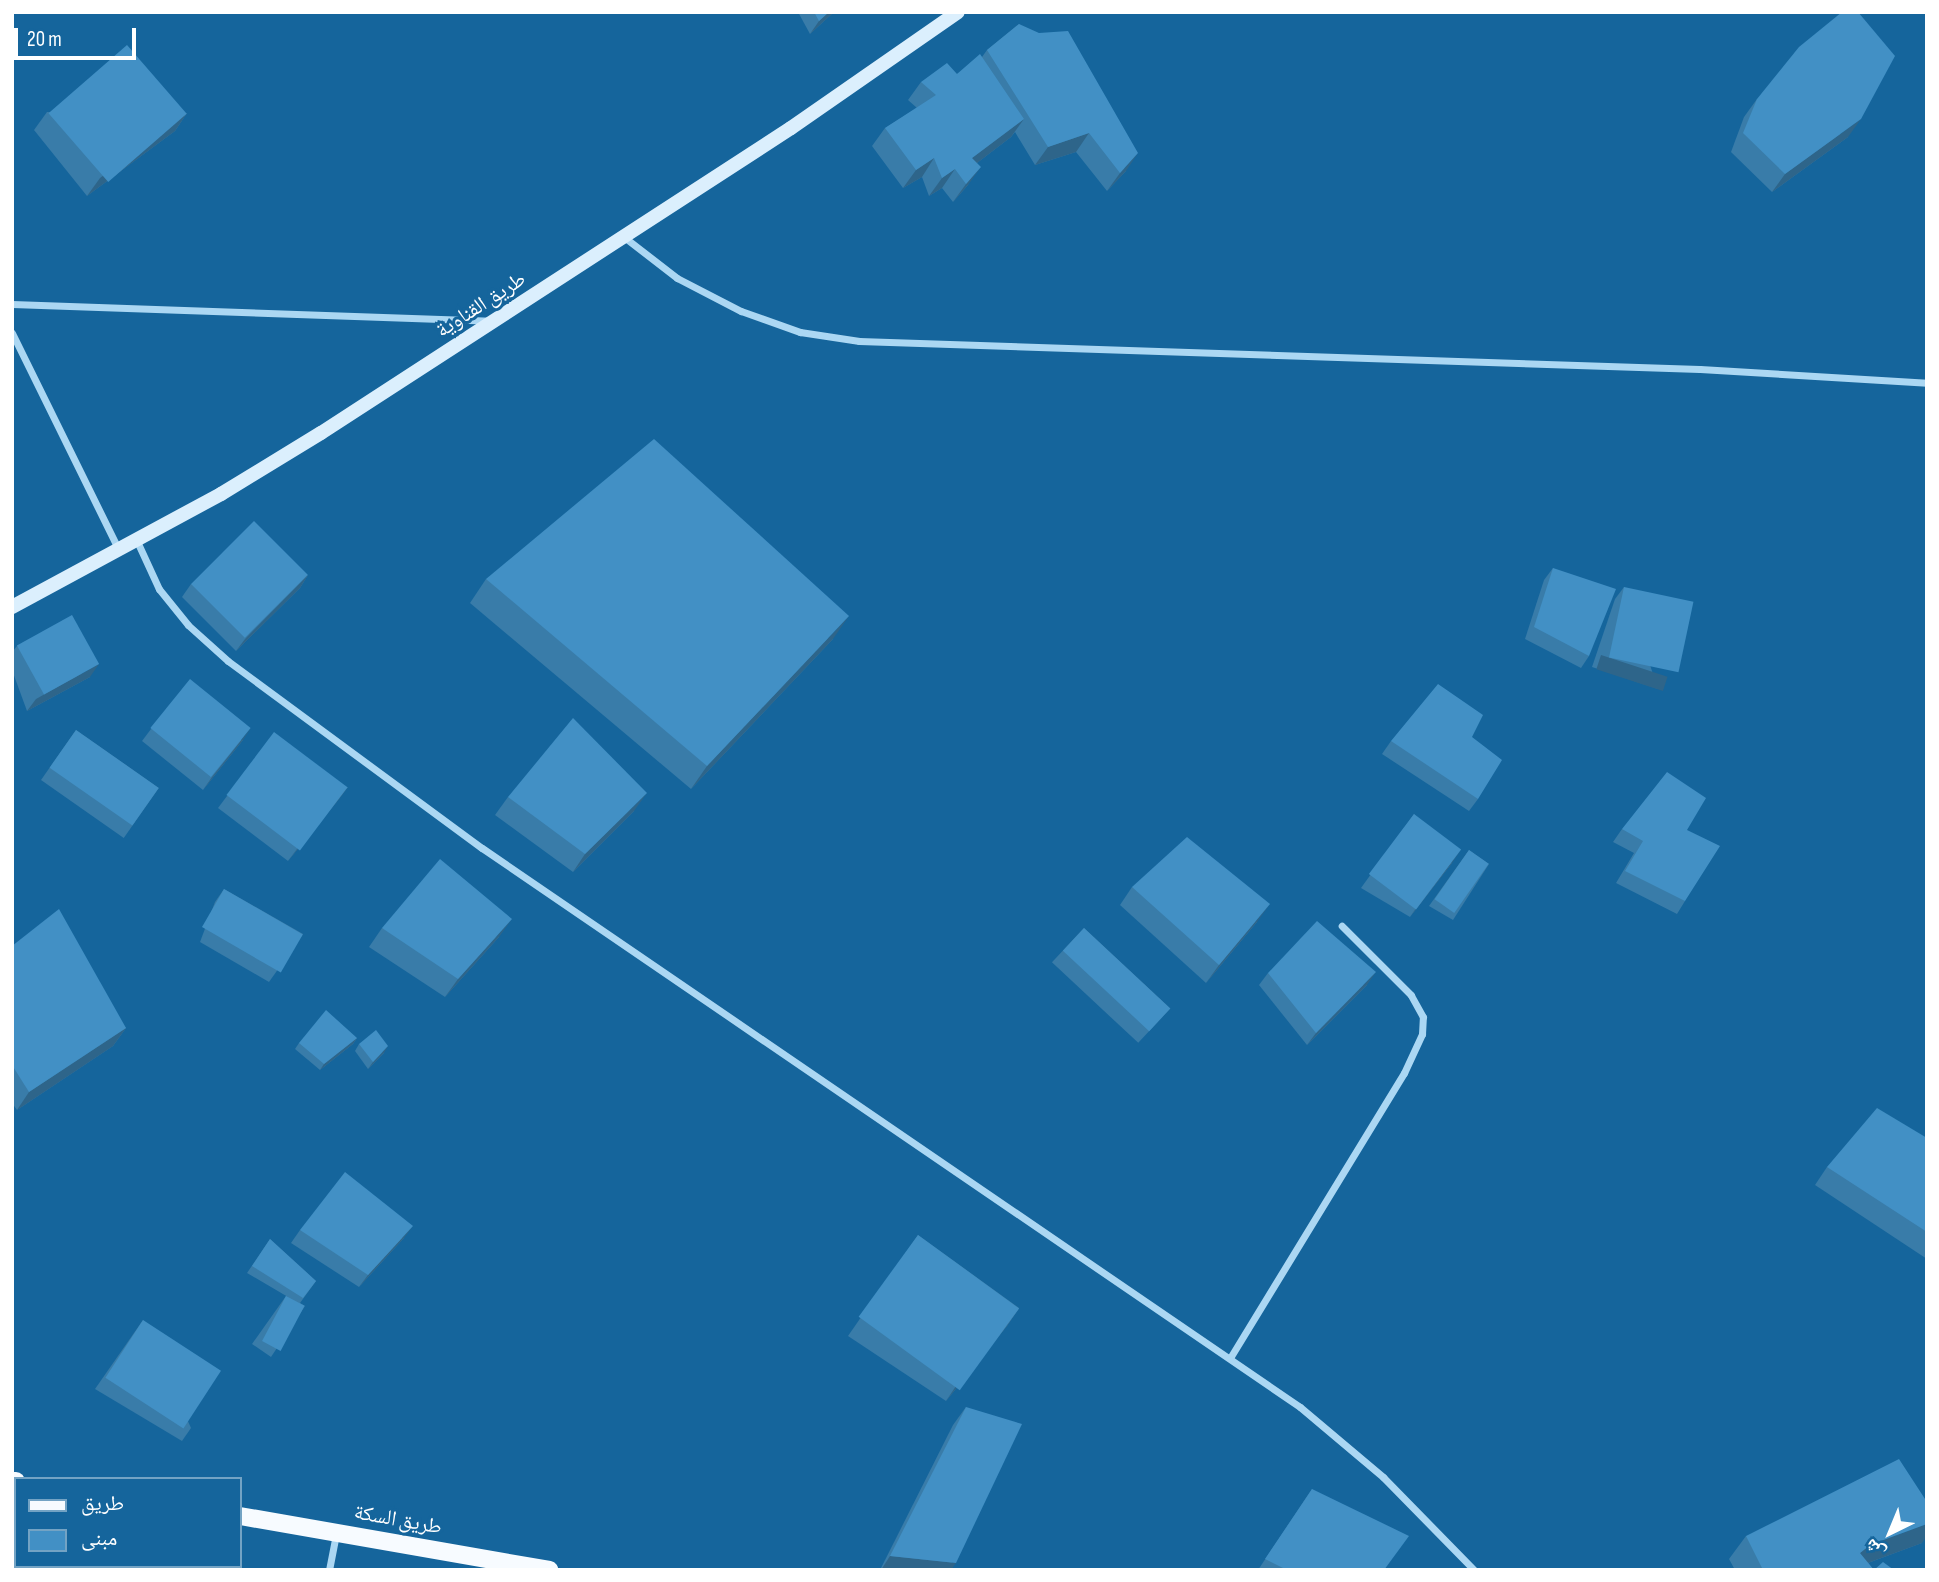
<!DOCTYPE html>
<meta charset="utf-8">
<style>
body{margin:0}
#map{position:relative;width:1939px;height:1582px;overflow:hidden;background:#15659c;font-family:"Sofia Sans Condensed","Noto Naskh Arabic",sans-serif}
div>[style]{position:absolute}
.street>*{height:7px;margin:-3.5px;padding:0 3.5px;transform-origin:3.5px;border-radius:3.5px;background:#abd7f3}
.secondary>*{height:14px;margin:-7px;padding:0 7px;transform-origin:7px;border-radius:7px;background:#dbeffd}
.primary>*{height:18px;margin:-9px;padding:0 9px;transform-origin:9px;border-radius:9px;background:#f7fbff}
.wall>*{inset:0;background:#397ca9;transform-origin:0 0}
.shaded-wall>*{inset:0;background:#2e658a;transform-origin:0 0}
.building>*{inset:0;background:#4290c5;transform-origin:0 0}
span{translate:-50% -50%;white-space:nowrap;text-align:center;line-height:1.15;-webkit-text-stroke:6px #15659c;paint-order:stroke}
.street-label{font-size:21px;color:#fff}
.frame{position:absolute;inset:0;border:14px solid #fff;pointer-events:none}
.legend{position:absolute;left:14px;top:1477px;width:228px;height:91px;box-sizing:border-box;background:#15659c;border:2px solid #73a3c4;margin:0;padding:9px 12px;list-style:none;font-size:21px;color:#fff}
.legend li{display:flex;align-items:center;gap:14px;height:35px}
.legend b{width:35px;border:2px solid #73a3c4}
.north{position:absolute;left:1855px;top:1498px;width:70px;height:70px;-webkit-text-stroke:5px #15659c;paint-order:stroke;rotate:223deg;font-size:19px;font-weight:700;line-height:28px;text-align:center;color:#fff}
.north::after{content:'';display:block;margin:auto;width:24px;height:32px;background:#fff;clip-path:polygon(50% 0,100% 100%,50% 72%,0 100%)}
.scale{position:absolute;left:14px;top:28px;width:122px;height:32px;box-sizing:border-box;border:4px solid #fff;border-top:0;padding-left:9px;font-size:21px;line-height:24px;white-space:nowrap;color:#fff;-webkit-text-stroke:5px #15659c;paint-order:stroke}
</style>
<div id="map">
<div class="street">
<div style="left:624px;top:237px;width:67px;rotate:37.7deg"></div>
<div style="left:677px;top:278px;width:72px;rotate:27.3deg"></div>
<div style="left:741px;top:311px;width:63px;rotate:19.6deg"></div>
<div style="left:800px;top:332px;width:60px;rotate:8.7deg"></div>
<div style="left:859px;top:341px;width:841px;rotate:1.91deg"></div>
<div style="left:1700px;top:369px;width:227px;rotate:3.5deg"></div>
<div style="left:12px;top:304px;width:479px;rotate:2deg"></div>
<div style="left:12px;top:333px;width:240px;rotate:63.8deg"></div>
<div style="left:136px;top:539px;width:55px;rotate:65.3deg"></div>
<div style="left:159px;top:589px;width:46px;rotate:51.1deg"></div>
<div style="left:188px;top:625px;width:54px;rotate:42deg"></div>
<div style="left:228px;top:661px;width:315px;rotate:36.4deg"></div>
<div style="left:482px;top:848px;width:991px;rotate:34.35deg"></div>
<div style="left:1300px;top:1407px;width:109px;rotate:40.1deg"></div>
<div style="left:1383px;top:1477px;width:130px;rotate:45.6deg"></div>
<div style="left:1230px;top:1358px;width:334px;rotate:-58.6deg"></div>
<div style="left:1404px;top:1073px;width:43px;rotate:-65.2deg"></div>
<div style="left:1422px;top:1034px;width:17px;rotate:-87deg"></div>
<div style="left:1423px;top:1017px;width:25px;rotate:-119deg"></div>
<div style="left:1411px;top:995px;width:98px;rotate:-135deg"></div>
<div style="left:329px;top:1570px;width:38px;rotate:-79deg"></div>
</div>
<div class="secondary">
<div style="left:12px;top:607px;width:238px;rotate:-28.4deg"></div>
<div style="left:221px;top:494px;width:117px;rotate:-31.4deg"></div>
<div style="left:321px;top:433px;width:560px;rotate:-32.98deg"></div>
<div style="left:791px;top:128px;width:203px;rotate:-34.8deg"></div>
</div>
<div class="primary">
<div style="left:12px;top:1481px;width:4px"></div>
<div style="left:240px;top:1516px;width:314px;rotate:9.9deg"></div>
</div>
<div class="wall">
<div style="clip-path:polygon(798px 12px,834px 12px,810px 34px)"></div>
<div style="clip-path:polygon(1019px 24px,1126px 171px,1107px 191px,1076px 152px,1035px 165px,1015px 132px,1011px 137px,977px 163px,968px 185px,953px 202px,942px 188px,929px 196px,922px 177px,903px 188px,872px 146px,885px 128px,917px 108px,908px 100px,921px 82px,957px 74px,982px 57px,987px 50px)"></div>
<div style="clip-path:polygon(1757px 99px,1848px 137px,1772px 192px,1731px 152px,1744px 117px)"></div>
<div style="clip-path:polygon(47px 112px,187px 113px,175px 131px,87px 196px,34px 130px)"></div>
<div style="clip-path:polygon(1553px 568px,1589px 656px,1581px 668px,1525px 639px,1544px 580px)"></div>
<div style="clip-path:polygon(308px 575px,300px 588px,236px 651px,182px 597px,191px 584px)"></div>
<div style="clip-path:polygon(486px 579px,833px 639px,691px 789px,470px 603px)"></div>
<div style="clip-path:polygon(1624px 587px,1658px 689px,1592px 667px,1615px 599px)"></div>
<div style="clip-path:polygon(17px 646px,90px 677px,27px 711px,12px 670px,12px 652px)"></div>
<div style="clip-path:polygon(151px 729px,243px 740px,203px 790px,142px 741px)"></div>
<div style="left:76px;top:730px;width:101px;height:61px;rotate:35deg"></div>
<div style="clip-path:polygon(1472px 737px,1478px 799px,1469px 811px,1382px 754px,1391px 741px)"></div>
<div style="clip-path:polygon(348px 787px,339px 799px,288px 861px,218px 808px,227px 796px)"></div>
<div style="clip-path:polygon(508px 797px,634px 811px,573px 872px,495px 815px)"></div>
<div style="clip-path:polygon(1414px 814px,1452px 863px,1410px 917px,1361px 888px)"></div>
<div style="clip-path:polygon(1622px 829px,1687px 830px,1685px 901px,1677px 914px,1616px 883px,1634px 853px,1613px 842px)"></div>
<div style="clip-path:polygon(1469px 850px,1489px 864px,1453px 920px,1429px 906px)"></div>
<div style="clip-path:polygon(1132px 887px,1257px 922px,1206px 983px,1120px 905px)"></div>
<div style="clip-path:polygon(224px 889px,303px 934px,269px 982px,200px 942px,215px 902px)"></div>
<div style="clip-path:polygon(382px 928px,499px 937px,445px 997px,369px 947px)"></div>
<div style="left:1084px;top:928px;width:118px;height:47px;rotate:43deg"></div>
<div style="clip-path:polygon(12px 946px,126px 1028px,113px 1046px,17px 1110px,12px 1103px)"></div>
<div style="clip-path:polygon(1268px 973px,1367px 985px,1307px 1045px,1259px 985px)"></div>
<div style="clip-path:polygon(357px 1038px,353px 1044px,320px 1070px,295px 1049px,299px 1043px)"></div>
<div style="clip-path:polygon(359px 1044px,384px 1053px,368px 1069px,355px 1051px)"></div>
<div style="clip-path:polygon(1927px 1138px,1927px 1259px,1815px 1185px,1827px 1167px)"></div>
<div style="clip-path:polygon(300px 1230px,404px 1238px,359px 1287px,291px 1243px)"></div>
<div style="clip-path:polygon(918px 1235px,1019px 1308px,1007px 1326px,946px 1401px,848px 1336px)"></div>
<div style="clip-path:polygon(270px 1239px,316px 1281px,300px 1303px,305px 1306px,271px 1357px,252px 1344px,286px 1296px,288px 1297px,247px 1273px)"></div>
<div style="clip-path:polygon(143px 1320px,191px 1428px,182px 1441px,95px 1389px)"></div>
<div style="clip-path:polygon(966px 1407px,951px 1570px,880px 1570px,953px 1425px)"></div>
<div style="clip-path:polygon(1312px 1489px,1384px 1570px,1258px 1570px)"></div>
<div style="clip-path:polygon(1746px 1536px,1922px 1543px,1868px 1563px,1874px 1570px,1735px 1570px,1729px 1559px)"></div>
</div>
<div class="shaded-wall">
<div style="clip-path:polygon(829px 12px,834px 12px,810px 34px,819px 21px)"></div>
<div style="clip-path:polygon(187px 113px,175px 131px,87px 196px,100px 178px)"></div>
<div style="clip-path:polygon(1024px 119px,1011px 137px,960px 176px,972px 158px)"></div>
<div style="clip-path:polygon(1861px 119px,1848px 137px,1772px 192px,1785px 174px)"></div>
<div style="clip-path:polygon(1089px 133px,1076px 152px,1035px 165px,1048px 147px)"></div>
<div style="clip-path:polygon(1138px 153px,1126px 171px,1107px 191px,1120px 173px)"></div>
<div style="clip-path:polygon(934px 158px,922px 177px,903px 188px,916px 170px)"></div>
<div style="clip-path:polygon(981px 167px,968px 185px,953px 202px,966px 184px)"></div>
<div style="clip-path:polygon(955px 169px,942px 188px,929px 196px,942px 178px)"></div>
<div style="clip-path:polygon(308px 575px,300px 588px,236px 651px,245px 639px)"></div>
<div style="clip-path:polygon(849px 616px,833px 639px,691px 789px,707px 766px)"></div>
<div style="left:1601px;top:655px;width:70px;height:15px;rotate:18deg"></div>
<div style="clip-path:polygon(99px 664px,90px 677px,27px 711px,36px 699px)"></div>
<div style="clip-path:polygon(251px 728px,243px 740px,203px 790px,212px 777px)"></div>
<div style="clip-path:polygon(348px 787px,339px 799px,288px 861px,297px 849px)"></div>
<div style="clip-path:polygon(647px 793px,634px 811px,573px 872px,585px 854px)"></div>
<div style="clip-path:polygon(1461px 850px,1452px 863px,1410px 917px,1419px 904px)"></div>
<div style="clip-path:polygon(1270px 904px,1257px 922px,1206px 983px,1219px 965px)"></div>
<div style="clip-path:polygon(512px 919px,499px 937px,445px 997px,458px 979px)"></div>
<div style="clip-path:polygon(1376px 972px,1367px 985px,1307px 1045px,1316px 1033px)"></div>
<div style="clip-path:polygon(126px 1028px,113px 1046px,17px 1110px,29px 1092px)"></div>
<div style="clip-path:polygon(357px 1038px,353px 1044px,320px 1070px,324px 1064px)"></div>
<div style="clip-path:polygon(388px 1046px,384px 1053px,368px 1069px,373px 1062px)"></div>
<div style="clip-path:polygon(413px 1226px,404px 1238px,359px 1287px,368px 1275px)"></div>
<div style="clip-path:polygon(1019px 1308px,1007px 1326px,946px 1401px,958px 1383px)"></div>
<div style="clip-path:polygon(1927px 1524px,1927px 1536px,1922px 1543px,1854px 1568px,1860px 1553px,1870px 1545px)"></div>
<div style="clip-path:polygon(890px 1556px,956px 1563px,951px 1570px,881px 1570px)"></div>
</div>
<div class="building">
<div style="clip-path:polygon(814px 12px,829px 12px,819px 21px)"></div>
<div style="clip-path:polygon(1842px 12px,1858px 12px,1895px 56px,1861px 119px,1785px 174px,1743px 133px,1757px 99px,1799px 47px)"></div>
<div style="clip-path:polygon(1019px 24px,1039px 33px,1068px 31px,1138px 153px,1120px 173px,1089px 133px,1048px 147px,987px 50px)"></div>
<div style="left:127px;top:45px;width:91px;height:104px;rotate:49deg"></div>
<div style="clip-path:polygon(980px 54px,1024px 119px,972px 158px,981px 167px,966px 184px,955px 169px,942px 178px,934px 158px,916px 170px,885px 128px,936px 95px,921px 82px,947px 63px,957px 74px)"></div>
<div style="clip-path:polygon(654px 439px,849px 616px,707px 766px,486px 579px)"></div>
<div style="left:254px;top:521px;width:76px;height:89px;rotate:45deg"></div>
<div style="clip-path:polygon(1553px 568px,1616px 589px,1589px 656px,1534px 627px)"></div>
<div style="left:1624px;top:587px;width:71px;height:72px;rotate:12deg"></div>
<div style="left:72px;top:615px;width:56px;height:63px;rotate:61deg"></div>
<div style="left:190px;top:679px;width:78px;height:63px;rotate:39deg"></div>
<div style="clip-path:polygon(1438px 684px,1483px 715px,1472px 737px,1502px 760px,1478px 799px,1391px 741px)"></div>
<div style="clip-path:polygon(573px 718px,647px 793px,585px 854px,508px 797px)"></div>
<div style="left:76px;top:730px;width:101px;height:46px;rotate:35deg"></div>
<div style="left:274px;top:732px;width:92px;height:79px;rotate:37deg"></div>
<div style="clip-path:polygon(1667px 772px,1706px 798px,1687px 830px,1720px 846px,1685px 901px,1625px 871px,1643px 841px,1622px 829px)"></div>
<div style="left:1414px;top:814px;width:59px;height:75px;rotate:37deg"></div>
<div style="clip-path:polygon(1187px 837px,1270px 904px,1219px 965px,1132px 887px)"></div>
<div style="left:1469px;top:850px;width:24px;height:60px;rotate:35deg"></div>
<div style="clip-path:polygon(440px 859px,512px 919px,458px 979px,382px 928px)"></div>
<div style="left:224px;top:889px;width:91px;height:44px;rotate:30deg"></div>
<div style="clip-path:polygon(59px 909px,126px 1028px,29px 1092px,12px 1065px,12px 946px)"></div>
<div style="clip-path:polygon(1317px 921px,1376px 972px,1316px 1033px,1268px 973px)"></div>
<div style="left:1084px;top:928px;width:118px;height:31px;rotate:43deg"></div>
<div style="clip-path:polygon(326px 1010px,357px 1038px,324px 1064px,299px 1043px)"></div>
<div style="clip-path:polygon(376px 1030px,388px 1046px,373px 1062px,359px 1044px)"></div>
<div style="clip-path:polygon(1877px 1108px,1927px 1138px,1927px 1232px,1827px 1167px)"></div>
<div style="clip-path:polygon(345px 1172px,413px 1226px,368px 1275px,300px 1230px)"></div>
<div style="left:918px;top:1235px;width:125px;height:101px;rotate:36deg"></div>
<div style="clip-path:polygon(270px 1239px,316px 1281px,303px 1298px,252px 1266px)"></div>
<div style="left:286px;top:1296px;width:21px;height:51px;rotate:28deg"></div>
<div style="left:143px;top:1320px;width:93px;height:69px;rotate:33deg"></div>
<div style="clip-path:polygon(966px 1407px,1022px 1424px,956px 1563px,890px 1556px)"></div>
<div style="clip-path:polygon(1899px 1459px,1927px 1502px,1927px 1524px,1870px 1545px,1860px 1553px,1874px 1570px,1763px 1570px,1746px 1536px)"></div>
<div style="clip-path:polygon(1312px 1489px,1409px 1536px,1384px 1570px,1287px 1570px,1265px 1559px)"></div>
<div style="clip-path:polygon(1883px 1562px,1894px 1570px,1874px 1570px)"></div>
</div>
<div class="street-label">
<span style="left:481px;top:305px;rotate:-33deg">طريق القناوية</span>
<span style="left:398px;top:1520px;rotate:10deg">طريق السكة</span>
</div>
<div class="frame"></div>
<ul class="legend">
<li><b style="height:9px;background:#f7fbff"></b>طريق</li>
<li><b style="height:19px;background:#4290c5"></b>مبنى</li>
</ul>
<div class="north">ش</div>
<div class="scale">20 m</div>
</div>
